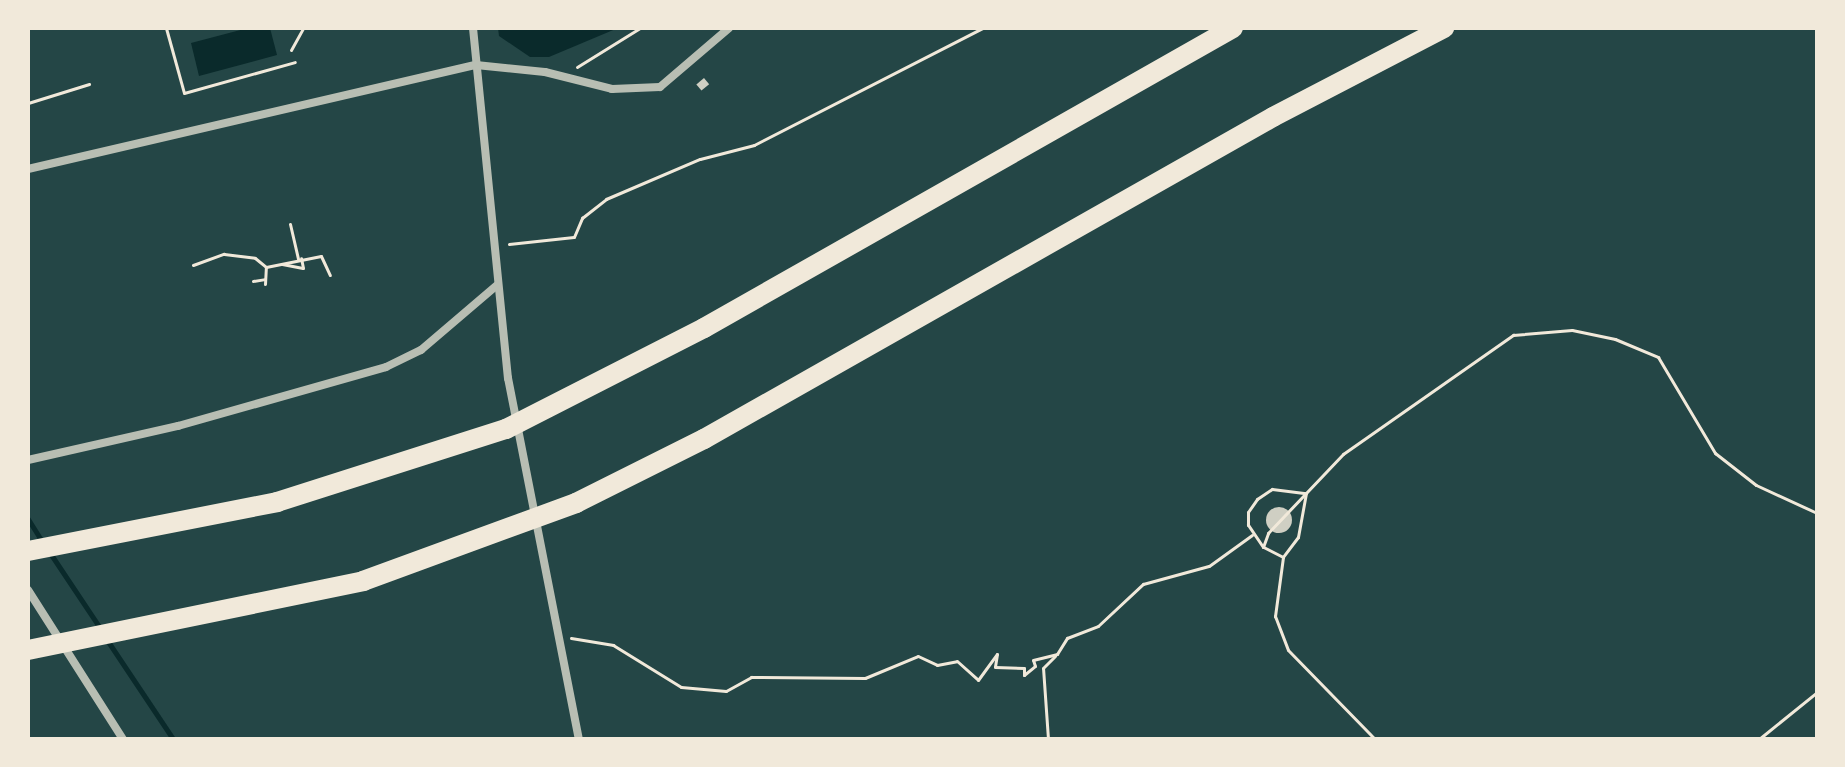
<!DOCTYPE html>
<style>
body{margin:0}
#map{position:relative;width:1845px;height:767px;overflow:hidden;background:#0f3d3e;font-family:Poppins,sans-serif}
div>[style]{position:absolute}
.green>*{inset:0;background:#244646;transform-origin:0 0}
.water>*{inset:0;background:#0a2a2b}
.stream>*{height:5px;margin:-2.5px;padding:0 2.5px;transform-origin:2.5px;border-radius:2.5px;background:#0a2a2b}
.building>*{inset:0;background:#cfcfc3;transform-origin:0 0}
.round{border-radius:50%}
.path>*{height:3px;margin:-1.5px;padding:0 1.5px;transform-origin:1.5px;border-radius:1.5px;background:#f1e9da}
.minor>*{height:8px;margin:-4px;padding:0 4px;transform-origin:4px;border-radius:4px;background:#b8beb3}
.motorway>*{height:20px;margin:-10px;padding:0 10px;transform-origin:10px;border-radius:10px;background:#f1e9da}
span{translate:-50% -50%;white-space:nowrap;text-align:center;line-height:1.15;-webkit-text-stroke:8px #f1e9da;paint-order:stroke}
.frame{position:absolute;inset:0;border:30px solid #f1e9da;pointer-events:none}
</style>
<div id="map">
<div class="green">
<div style="left:28px;top:28px;width:1789px;height:711px"></div>
</div>
<div class="water">
<div style="clip-path:polygon(248px 28px,270px 28px,277px 55px,199px 76px,191px 43px)"></div>
<div style="clip-path:polygon(498px 28px,618px 28px,549px 57px,530px 57px,499px 36px)"></div>
</div>
<div class="stream">
<div style="left:28px;top:519px;width:26px;rotate:58deg"></div>
<div style="left:50px;top:553px;width:90px;rotate:56.3deg"></div>
<div style="left:107px;top:640px;width:119px;rotate:56.3deg"></div>
</div>
<div class="building">
<div style="left:704px;top:78px;width:8px;height:10px;rotate:50deg"></div>
<div class="round" style="left:1266px;top:507px;width:26px;height:26px"></div>
</div>
<div class="path">
<div style="left:166px;top:28px;width:67px;rotate:74.5deg"></div>
<div style="left:184px;top:93px;width:115px;rotate:-15.6deg"></div>
<div style="left:291px;top:50px;width:25px;rotate:-61deg"></div>
<div style="left:577px;top:67px;width:74px;rotate:-31.8deg"></div>
<div style="left:28px;top:103px;width:64px;rotate:-17.3deg"></div>
<div style="left:290px;top:224px;width:36px;rotate:77deg"></div>
<div style="left:509px;top:244px;width:65px;rotate:-6.1deg"></div>
<div style="left:574px;top:237px;width:21px;rotate:-67deg"></div>
<div style="left:582px;top:218px;width:31px;rotate:-38deg"></div>
<div style="left:606px;top:199px;width:102px;rotate:-23.1deg"></div>
<div style="left:700px;top:159px;width:56px;rotate:-14.5deg"></div>
<div style="left:754px;top:145px;width:257px;rotate:-27.1deg"></div>
<div style="left:282px;top:264px;width:21px;rotate:11deg"></div>
<div style="left:303px;top:268px;width:10px;rotate:-101deg"></div>
<div style="left:193px;top:265px;width:33px;rotate:-20deg"></div>
<div style="left:224px;top:254px;width:31px;rotate:7deg"></div>
<div style="left:255px;top:258px;width:14px;rotate:39deg"></div>
<div style="left:266px;top:267px;width:56px;rotate:-11.3deg"></div>
<div style="left:321px;top:256px;width:21px;rotate:65deg"></div>
<div style="left:253px;top:281px;width:12px;rotate:-9deg"></div>
<div style="left:265px;top:284px;width:17px;rotate:-87deg"></div>
<div style="left:1306px;top:493px;width:45px;rotate:100.3deg"></div>
<div style="left:1298px;top:537px;width:25px;rotate:127deg"></div>
<div style="left:1283px;top:557px;width:60px;rotate:97.7deg"></div>
<div style="left:1275px;top:616px;width:36px;rotate:69deg"></div>
<div style="left:1288px;top:650px;width:124px;rotate:45.7deg"></div>
<div style="left:1263px;top:547px;width:27px;rotate:-124deg"></div>
<div style="left:1248px;top:525px;width:13px;rotate:-90deg"></div>
<div style="left:1248px;top:512px;width:16px;rotate:-55deg"></div>
<div style="left:1257px;top:499px;width:18px;rotate:-34deg"></div>
<div style="left:1272px;top:489px;width:34px;rotate:7deg"></div>
<div style="left:1283px;top:557px;width:22px;rotate:-153deg"></div>
<div style="left:1263px;top:547px;width:15px;rotate:-70deg"></div>
<div style="left:1268px;top:533px;width:109px;rotate:-46.5deg"></div>
<div style="left:1343px;top:454px;width:208px;rotate:-35deg"></div>
<div style="left:1513px;top:335px;width:59px;rotate:-4.8deg"></div>
<div style="left:1572px;top:330px;width:44px;rotate:11.8deg"></div>
<div style="left:1615px;top:339px;width:47px;rotate:22.7deg"></div>
<div style="left:1658px;top:357px;width:112px;rotate:59.3deg"></div>
<div style="left:1715px;top:453px;width:52px;rotate:38deg"></div>
<div style="left:1756px;top:485px;width:67px;rotate:24.7deg"></div>
<div style="left:571px;top:638px;width:43px;rotate:9.5deg"></div>
<div style="left:613px;top:645px;width:80px;rotate:31.7deg"></div>
<div style="left:681px;top:687px;width:45px;rotate:5.1deg"></div>
<div style="left:726px;top:691px;width:29px;rotate:-29deg"></div>
<div style="left:751px;top:677px;width:114px;rotate:0.5deg"></div>
<div style="left:865px;top:678px;width:57px;rotate:-22.5deg"></div>
<div style="left:918px;top:656px;width:21px;rotate:25deg"></div>
<div style="left:937px;top:665px;width:20px;rotate:-11deg"></div>
<div style="left:957px;top:661px;width:28px;rotate:42deg"></div>
<div style="left:978px;top:680px;width:32px;rotate:-54deg"></div>
<div style="left:997px;top:654px;width:13px;rotate:99deg"></div>
<div style="left:995px;top:667px;width:29px;rotate:2deg"></div>
<div style="left:1024px;top:668px;width:7px;rotate:90deg"></div>
<div style="left:1024px;top:675px;width:14px;rotate:-39deg"></div>
<div style="left:1035px;top:666px;width:6px;rotate:-108deg"></div>
<div style="left:1033px;top:660px;width:25px;rotate:-14deg"></div>
<div style="left:1057px;top:654px;width:19px;rotate:-58deg"></div>
<div style="left:1067px;top:638px;width:33px;rotate:-21deg"></div>
<div style="left:1098px;top:626px;width:62px;rotate:-43deg"></div>
<div style="left:1143px;top:584px;width:68px;rotate:-15.3deg"></div>
<div style="left:1209px;top:566px;width:53px;rotate:-35.8deg"></div>
<div style="left:1048px;top:739px;width:71px;rotate:-94deg"></div>
<div style="left:1043px;top:668px;width:17px;rotate:-45deg"></div>
<div style="left:1759px;top:739px;width:75px;rotate:-39deg"></div>
</div>
<div class="minor">
<div style="left:473px;top:28px;width:352px;rotate:84.3deg"></div>
<div style="left:508px;top:378px;width:368px;rotate:78.9deg"></div>
<div style="left:28px;top:169px;width:460px;rotate:-13.1deg"></div>
<div style="left:476px;top:65px;width:69px;rotate:5.8deg"></div>
<div style="left:545px;top:72px;width:69px;rotate:14.2deg"></div>
<div style="left:612px;top:89px;width:48px;rotate:-2.4deg"></div>
<div style="left:660px;top:87px;width:91px;rotate:-40.5deg"></div>
<div style="left:28px;top:460px;width:154px;rotate:-12.8deg"></div>
<div style="left:178px;top:426px;width:216px;rotate:-15.8deg"></div>
<div style="left:386px;top:367px;width:39px;rotate:-26deg"></div>
<div style="left:421px;top:350px;width:99px;rotate:-40.5deg"></div>
<div style="left:28px;top:590px;width:177px;rotate:57.5deg"></div>
</div>
<div class="motorway">
<div style="left:28px;top:551px;width:254px;rotate:-11.1deg"></div>
<div style="left:277px;top:502px;width:240px;rotate:-17.7deg"></div>
<div style="left:506px;top:429px;width:222px;rotate:-27deg"></div>
<div style="left:704px;top:328px;width:608px;rotate:-29.56deg"></div>
<div style="left:28px;top:650px;width:342px;rotate:-11.6deg"></div>
<div style="left:363px;top:581px;width:227px;rotate:-20.1deg"></div>
<div style="left:576px;top:503px;width:143px;rotate:-26.6deg"></div>
<div style="left:704px;top:439px;width:654px;rotate:-29.51deg"></div>
<div style="left:1273px;top:117px;width:193px;rotate:-27.5deg"></div>
</div>
<div class="frame"></div>
</div>
